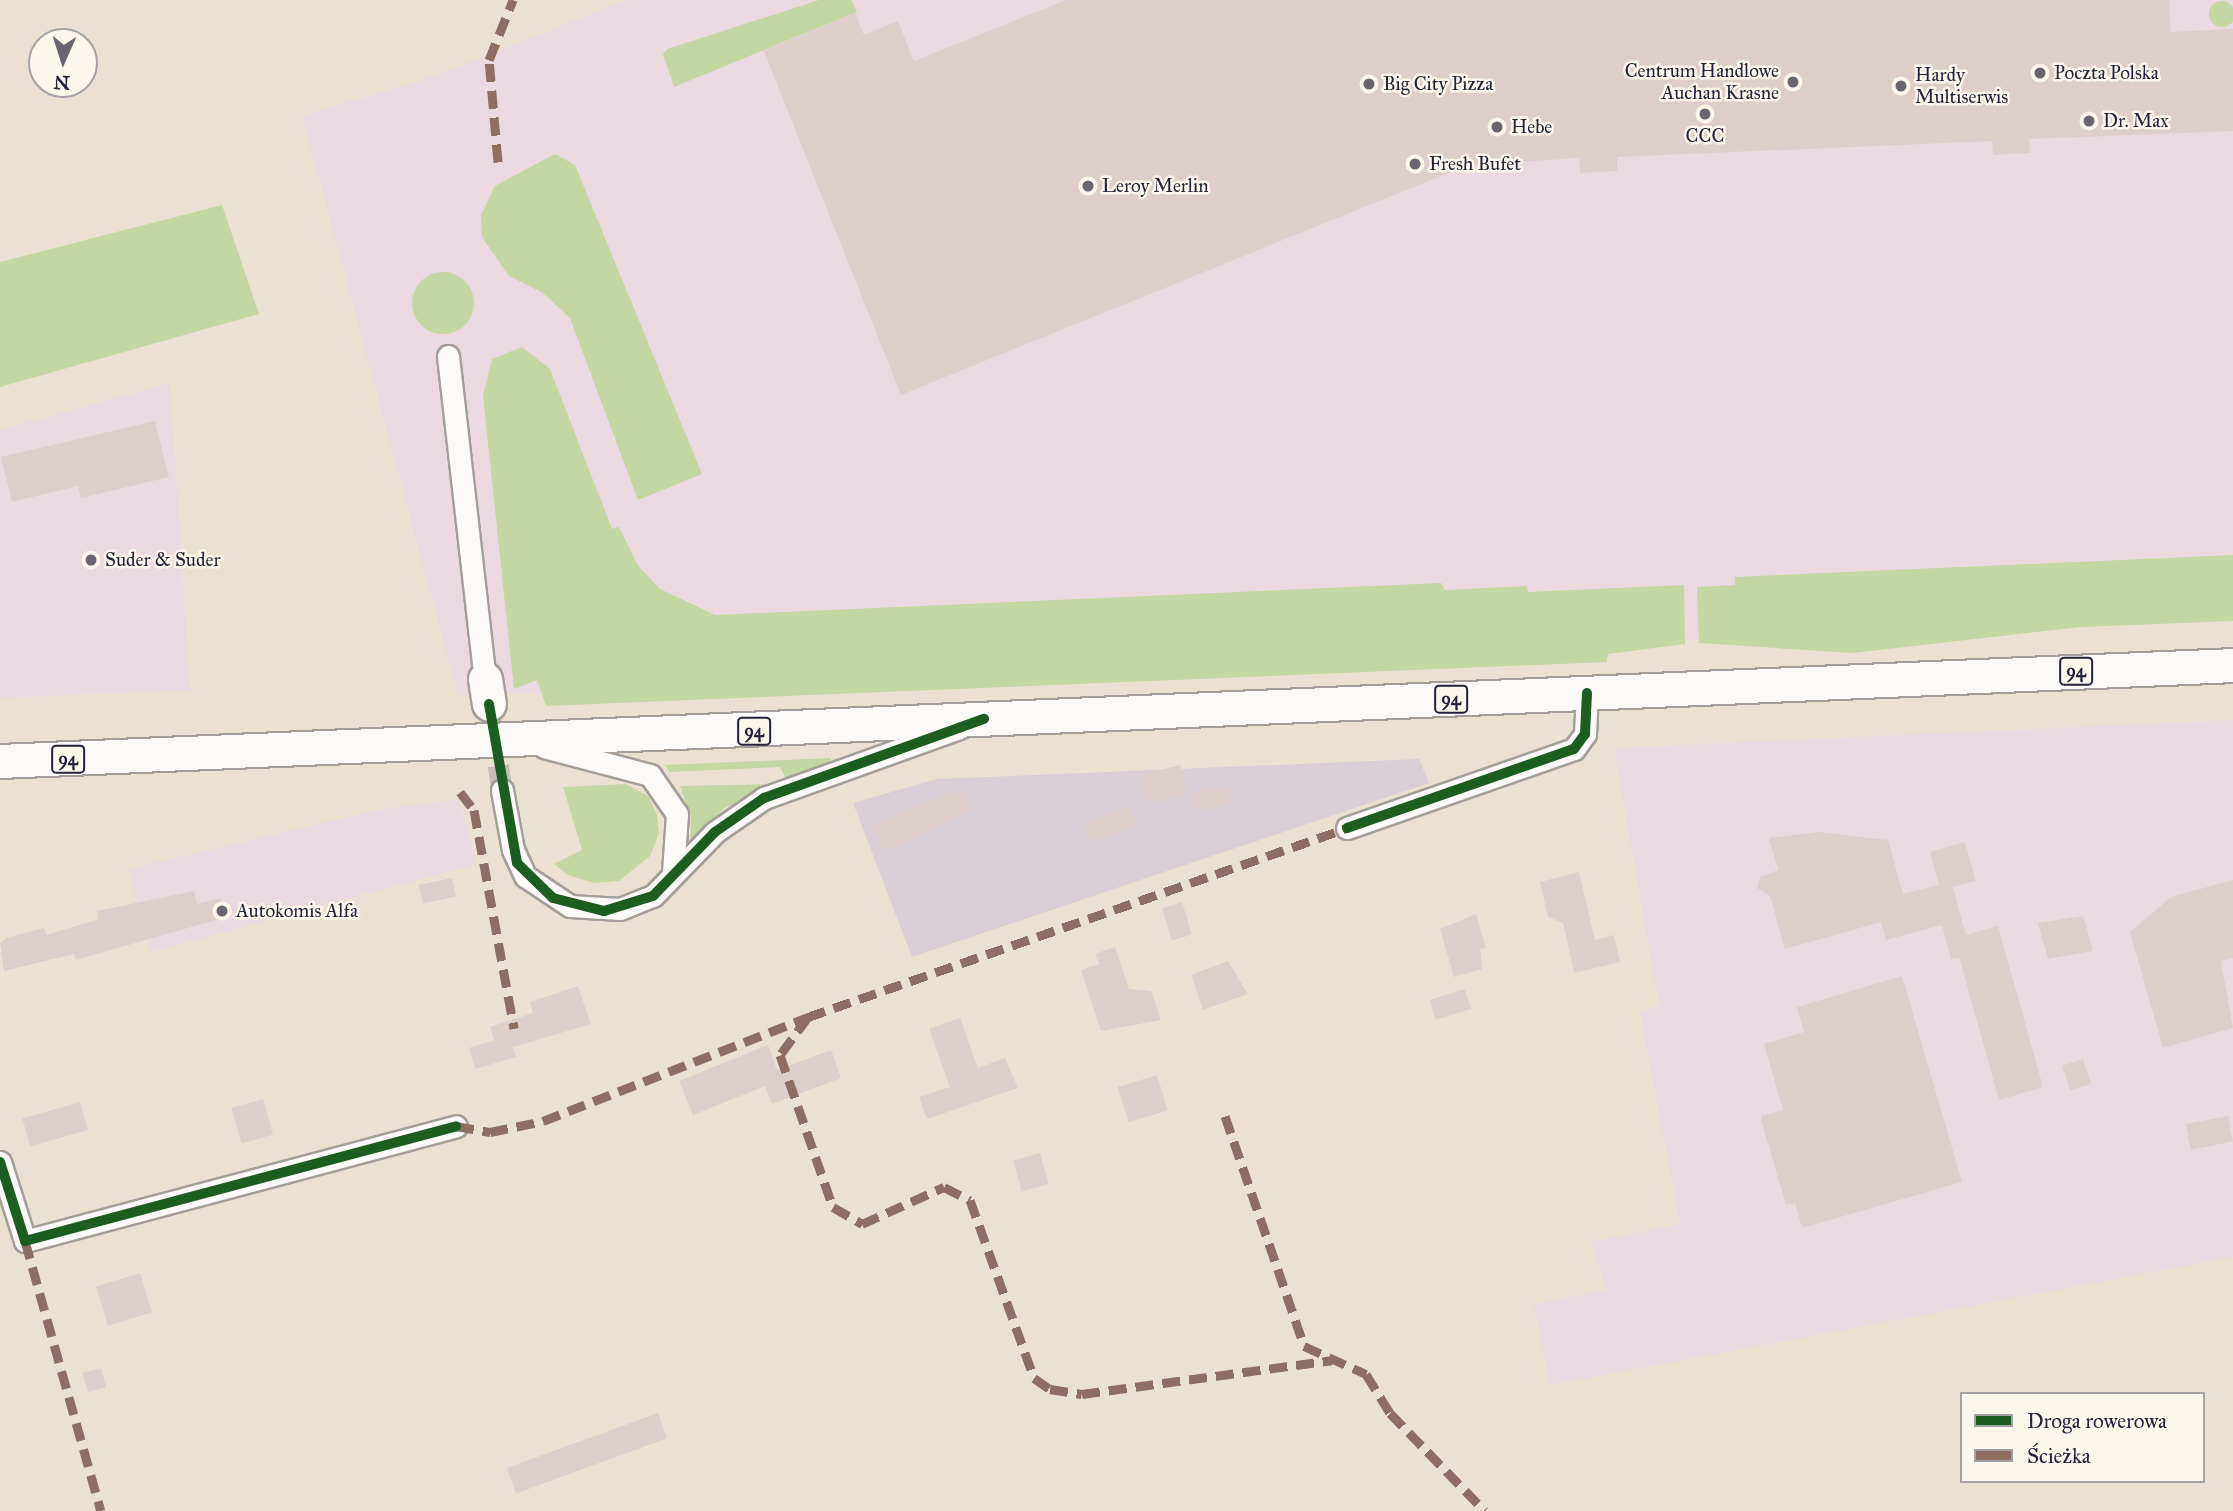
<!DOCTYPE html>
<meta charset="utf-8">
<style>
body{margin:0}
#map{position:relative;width:2233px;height:1511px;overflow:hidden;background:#ebe1d3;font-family:"IM FELL Great Primer",serif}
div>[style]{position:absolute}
.built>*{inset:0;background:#ead9e1}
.industrial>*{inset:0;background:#d8ced5}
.green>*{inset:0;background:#c4d6a1}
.round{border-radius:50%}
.building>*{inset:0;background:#ddcecb;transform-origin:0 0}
.street-tunnel>*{height:21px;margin-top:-10.5px;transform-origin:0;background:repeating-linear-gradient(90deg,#c3bbb5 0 21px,transparent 0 31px)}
.roads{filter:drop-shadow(2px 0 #a49e9a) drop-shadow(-2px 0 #a49e9a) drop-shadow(0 2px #a49e9a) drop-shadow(0 -2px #a49e9a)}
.street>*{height:21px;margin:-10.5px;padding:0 10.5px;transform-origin:10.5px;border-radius:10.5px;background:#fcfaf8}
.primary>*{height:33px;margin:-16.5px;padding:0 16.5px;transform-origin:16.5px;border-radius:16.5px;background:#fcfaf8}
.quiet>*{height:9px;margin-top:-4.5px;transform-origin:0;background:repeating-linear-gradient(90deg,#8d6e63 0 18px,transparent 0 27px)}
.cycleway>*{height:10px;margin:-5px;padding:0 5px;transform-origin:5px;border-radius:5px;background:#1b5e20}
.dots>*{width:19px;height:19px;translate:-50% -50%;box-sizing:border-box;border:4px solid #fbf7ec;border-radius:50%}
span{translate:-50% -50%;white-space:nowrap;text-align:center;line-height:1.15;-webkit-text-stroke:5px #fbf7ec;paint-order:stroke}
.shield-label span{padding:2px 5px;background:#fbf7ec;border:2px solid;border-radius:5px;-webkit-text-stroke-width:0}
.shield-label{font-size:18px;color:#22223b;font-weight:700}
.poi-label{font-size:19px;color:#22223b}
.right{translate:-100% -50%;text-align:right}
.left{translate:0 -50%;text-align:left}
.legend{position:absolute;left:1960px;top:1392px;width:245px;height:91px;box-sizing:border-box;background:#fbf7ec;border:2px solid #a4a2a5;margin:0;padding:9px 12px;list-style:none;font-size:21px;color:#22223b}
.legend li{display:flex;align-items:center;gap:14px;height:35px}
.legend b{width:35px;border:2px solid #a4a2a5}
.north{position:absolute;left:28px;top:28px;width:70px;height:70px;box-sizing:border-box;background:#fbf7ec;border:2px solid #a4a2a5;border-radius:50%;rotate:183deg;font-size:19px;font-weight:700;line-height:28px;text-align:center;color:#22223b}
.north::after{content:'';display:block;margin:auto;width:24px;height:32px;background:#686570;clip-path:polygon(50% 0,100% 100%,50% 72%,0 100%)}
</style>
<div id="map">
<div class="built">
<div style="clip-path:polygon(627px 0,2233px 0,2233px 612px,720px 689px,458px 695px,302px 115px,424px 80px)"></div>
<div style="clip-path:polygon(170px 383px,190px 690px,0 698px,0 430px)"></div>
<div style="clip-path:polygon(2233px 720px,2233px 1257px,1550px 1385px,1534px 1304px,1606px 1290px,1592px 1242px,1680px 1224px,1640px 1012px,1659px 1005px,1614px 748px)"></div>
<div style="clip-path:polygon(459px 799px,477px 864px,150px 952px,129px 869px,373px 811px)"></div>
</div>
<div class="industrial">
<div style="clip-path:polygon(1419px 759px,1429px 783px,912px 957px,853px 803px,937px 779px)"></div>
</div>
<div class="green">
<div style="clip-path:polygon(819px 0,851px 0,857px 12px,674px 87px,663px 54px,667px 49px)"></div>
<div class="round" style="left:2209px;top:1px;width:26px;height:26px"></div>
<div style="clip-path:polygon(555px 154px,575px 165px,702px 474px,638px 500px,570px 318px,543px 293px,509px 276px,482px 237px,481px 215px,495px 186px)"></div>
<div style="clip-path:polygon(222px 205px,259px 314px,0 387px,0 262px)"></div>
<div class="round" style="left:412px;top:272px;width:62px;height:62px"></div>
<div style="clip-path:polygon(522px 347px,550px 369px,612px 529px,619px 527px,638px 566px,660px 589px,715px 615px,1441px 583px,1445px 590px,1527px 586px,1528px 592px,1684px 585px,1685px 644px,1608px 654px,1607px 662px,546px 706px,537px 680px,514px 689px,483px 396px,492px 359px)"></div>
<div style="clip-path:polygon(2233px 555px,2233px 621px,2081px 627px,1853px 653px,1699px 643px,1697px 587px,1735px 585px,1735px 577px)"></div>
<div style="clip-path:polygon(831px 758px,830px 767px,786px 779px,780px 767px,670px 772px,664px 765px)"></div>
<div style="clip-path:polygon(626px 784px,648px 796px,657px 815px,659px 834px,650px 856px,619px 881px,594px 883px,568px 875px,554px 864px,582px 850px,563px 787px)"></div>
<div style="clip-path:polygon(772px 784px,724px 808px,690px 846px,691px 817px,680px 786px)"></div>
</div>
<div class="building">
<div style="clip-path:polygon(1066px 0,2169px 0,2171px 32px,2233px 29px,2233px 131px,2029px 139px,2030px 153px,1993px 155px,1992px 141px,1617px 157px,1617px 171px,1580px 173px,1579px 158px,1468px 165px,901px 395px,764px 51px,855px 13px,864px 35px,898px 21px,914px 61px)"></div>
<div style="clip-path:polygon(155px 421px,169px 477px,81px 498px,78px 486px,12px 502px,1px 457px)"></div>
<div style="left:1180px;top:765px;width:30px;height:41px;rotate:76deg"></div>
<div style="left:1227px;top:786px;width:18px;height:36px;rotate:77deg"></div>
<div style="clip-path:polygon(963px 788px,972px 810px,884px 851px,873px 824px)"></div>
<div style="left:1130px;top:807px;width:20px;height:49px;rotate:72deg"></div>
<div style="clip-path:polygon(1818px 832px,1888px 840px,1903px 894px,1939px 885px,1930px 852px,1965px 842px,1976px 881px,1953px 887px,1966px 935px,1998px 926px,2043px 1087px,1999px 1100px,1959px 957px,1951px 959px,1942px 925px,1886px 940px,1881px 922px,1785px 949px,1770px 896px,1757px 888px,1760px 877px,1778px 870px,1769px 838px)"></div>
<div style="clip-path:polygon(1579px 872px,1595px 940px,1614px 935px,1620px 962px,1574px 973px,1563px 923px,1548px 917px,1540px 882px)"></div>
<div style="left:452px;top:878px;width:19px;height:34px;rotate:78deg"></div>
<div style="clip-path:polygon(2233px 880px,2233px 958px,2221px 961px,2233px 1028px,2163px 1048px,2130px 932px,2171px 897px)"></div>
<div style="clip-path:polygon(194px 891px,197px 904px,221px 898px,226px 917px,76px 960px,74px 954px,4px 971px,0 943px,6px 938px,44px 928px,46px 935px,99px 919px,97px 911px)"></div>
<div style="left:1182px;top:902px;width:34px;height:21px;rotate:73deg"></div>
<div style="clip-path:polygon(1476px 914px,1486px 948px,1480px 949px,1482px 969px,1454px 977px,1440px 929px)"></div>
<div style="clip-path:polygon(2083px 916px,2093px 951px,2048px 959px,2038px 923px)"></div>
<div style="clip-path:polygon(1115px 947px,1129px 989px,1151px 991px,1161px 1020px,1101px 1031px,1081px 970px,1099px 964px,1095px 954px)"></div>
<div style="clip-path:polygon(1228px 961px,1248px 994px,1203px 1010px,1191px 975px)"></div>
<div style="clip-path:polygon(1902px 976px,1962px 1182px,1802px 1228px,1795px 1203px,1786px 1205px,1762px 1123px,1761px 1116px,1783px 1110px,1764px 1044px,1804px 1032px,1797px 1007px)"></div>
<div style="clip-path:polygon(578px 986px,591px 1024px,513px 1047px,516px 1057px,475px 1069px,469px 1048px,494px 1040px,490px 1027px,533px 1013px,530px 1002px)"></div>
<div style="left:1465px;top:989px;width:21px;height:37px;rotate:73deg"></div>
<div style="clip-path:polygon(960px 1018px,978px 1068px,1005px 1058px,1018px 1088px,927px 1119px,919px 1097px,950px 1087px,929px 1029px)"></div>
<div style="clip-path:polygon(768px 1045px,777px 1070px,831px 1050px,841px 1078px,772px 1104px,765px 1086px,693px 1115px,679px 1081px)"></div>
<div style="left:2083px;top:1059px;width:26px;height:22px;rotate:72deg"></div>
<div style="left:1157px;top:1075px;width:37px;height:41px;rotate:73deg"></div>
<div style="left:263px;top:1099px;width:37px;height:33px;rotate:74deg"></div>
<div style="left:80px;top:1102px;width:29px;height:60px;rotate:74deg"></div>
<div style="left:2228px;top:1116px;width:26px;height:43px;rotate:79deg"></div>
<div style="left:1040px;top:1153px;width:32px;height:28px;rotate:74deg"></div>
<div style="left:140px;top:1273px;width:41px;height:46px;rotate:73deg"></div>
<div style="left:101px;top:1368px;width:20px;height:19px;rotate:75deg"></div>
<div style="left:658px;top:1413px;width:27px;height:161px;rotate:70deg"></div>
</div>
<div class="street-tunnel">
<div style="left:489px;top:704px;width:87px;rotate:81.4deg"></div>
</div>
<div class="roads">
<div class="street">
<div style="left:448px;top:356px;width:325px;rotate:83.5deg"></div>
<div style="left:544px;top:747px;width:110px;rotate:14.8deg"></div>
<div style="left:650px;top:775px;width:47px;rotate:55.3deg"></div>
<div style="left:677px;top:814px;width:59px;rotate:93.9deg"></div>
<div style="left:502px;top:790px;width:61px;rotate:79.6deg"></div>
<div style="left:513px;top:850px;width:29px;rotate:65deg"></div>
<div style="left:525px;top:876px;width:54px;rotate:33.7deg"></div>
<div style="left:570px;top:906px;width:50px;rotate:3.4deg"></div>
<div style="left:620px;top:909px;width:35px;rotate:-22deg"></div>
<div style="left:653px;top:896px;width:89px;rotate:-45.9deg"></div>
<div style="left:715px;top:832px;width:60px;rotate:-34.8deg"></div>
<div style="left:764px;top:798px;width:207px;rotate:-19.7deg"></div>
<div style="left:1347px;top:828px;width:240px;rotate:-19.2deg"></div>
<div style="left:1574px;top:749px;width:19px;rotate:-54deg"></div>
<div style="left:1585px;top:734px;width:41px;rotate:-87.2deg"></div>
<div style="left:0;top:1162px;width:83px;rotate:72.4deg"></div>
<div style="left:25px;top:1241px;width:446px;rotate:-14.9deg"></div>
</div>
<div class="primary">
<div style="left:485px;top:679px;width:25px;rotate:81deg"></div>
<div style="left:0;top:761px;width:2235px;rotate:-2.46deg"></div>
</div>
</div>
<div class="quiet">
<div style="left:498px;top:162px;width:102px;rotate:-95deg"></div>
<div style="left:489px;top:60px;width:65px;rotate:-68.2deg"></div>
<div style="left:460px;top:792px;width:23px;rotate:52deg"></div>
<div style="left:474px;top:810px;width:222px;rotate:79.6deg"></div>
<div style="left:808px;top:1017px;width:47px;rotate:126.4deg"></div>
<div style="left:780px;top:1055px;width:161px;rotate:70.8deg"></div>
<div style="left:833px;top:1207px;width:34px;rotate:30deg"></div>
<div style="left:862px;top:1224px;width:90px;rotate:-24.3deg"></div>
<div style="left:944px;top:1187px;width:29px;rotate:27deg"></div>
<div style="left:970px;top:1200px;width:189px;rotate:70.2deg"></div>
<div style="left:1034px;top:1378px;width:19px;rotate:35deg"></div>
<div style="left:1050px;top:1389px;width:32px;rotate:9deg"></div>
<div style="left:1082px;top:1394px;width:252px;rotate:-7.7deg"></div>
<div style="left:1225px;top:1116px;width:243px;rotate:71deg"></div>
<div style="left:1304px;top:1346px;width:68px;rotate:24.3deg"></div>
<div style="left:1366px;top:1374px;width:46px;rotate:58.4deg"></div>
<div style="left:1390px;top:1413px;width:136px;rotate:45.9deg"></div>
<div style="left:456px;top:1126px;width:35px;rotate:10deg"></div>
<div style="left:490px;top:1132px;width:54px;rotate:-11.7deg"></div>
<div style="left:543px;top:1121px;width:285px;rotate:-21.4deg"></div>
<div style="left:808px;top:1017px;width:571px;rotate:-19.32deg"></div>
<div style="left:25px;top:1241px;width:280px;rotate:74.3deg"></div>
</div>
<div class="cycleway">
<div style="left:489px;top:704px;width:161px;rotate:80deg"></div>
<div style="left:517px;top:863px;width:50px;rotate:44.2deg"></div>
<div style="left:553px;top:898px;width:53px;rotate:14.3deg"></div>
<div style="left:604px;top:911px;width:51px;rotate:-17deg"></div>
<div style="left:653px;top:896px;width:89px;rotate:-45.9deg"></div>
<div style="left:715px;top:832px;width:60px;rotate:-34.8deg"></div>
<div style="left:764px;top:798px;width:234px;rotate:-19.8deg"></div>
<div style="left:1347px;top:828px;width:240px;rotate:-19.2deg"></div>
<div style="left:1574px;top:749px;width:19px;rotate:-54deg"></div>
<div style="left:1585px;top:734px;width:41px;rotate:-87.2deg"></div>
<div style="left:0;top:1162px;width:83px;rotate:72.4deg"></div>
<div style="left:25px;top:1241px;width:446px;rotate:-14.9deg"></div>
</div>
<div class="dots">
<div style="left:2040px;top:73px;background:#686570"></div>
<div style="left:1793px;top:82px;background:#686570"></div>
<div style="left:1369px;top:84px;background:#686570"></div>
<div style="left:1901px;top:86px;background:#686570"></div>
<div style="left:1705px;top:114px;background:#686570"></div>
<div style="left:2089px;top:121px;background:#686570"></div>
<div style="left:1497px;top:127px;background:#686570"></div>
<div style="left:1415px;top:164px;background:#686570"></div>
<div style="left:1088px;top:186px;background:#686570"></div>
<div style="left:91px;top:560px;background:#686570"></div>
<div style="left:222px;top:911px;background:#686570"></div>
</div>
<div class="shield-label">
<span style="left:2076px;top:671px">94</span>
<span style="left:1451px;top:699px">94</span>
<span style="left:754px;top:731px">94</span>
<span style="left:68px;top:759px">94</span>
</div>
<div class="poi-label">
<span class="right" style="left:1779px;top:82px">Centrum Handlowe<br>Auchan Krasne</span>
<span class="left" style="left:2054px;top:73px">Poczta Polska</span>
<span class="left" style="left:1915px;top:86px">Hardy<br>Multiserwis</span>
<span class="left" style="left:1383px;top:84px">Big City Pizza</span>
<span class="left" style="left:2103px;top:121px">Dr. Max</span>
<span class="left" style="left:1511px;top:127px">Hebe</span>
<span style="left:1705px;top:136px">CCC</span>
<span class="left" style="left:1429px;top:164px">Fresh Bufet</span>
<span class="left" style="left:1102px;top:186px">Leroy Merlin</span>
<span class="left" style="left:105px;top:560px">Suder &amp; Suder</span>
<span class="left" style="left:236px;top:911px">Autokomis Alfa</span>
</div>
<ul class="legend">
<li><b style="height:9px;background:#1b5e20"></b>Droga rowerowa</li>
<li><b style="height:9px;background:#8d6e63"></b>Ścieżka</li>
</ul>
<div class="north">N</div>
</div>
